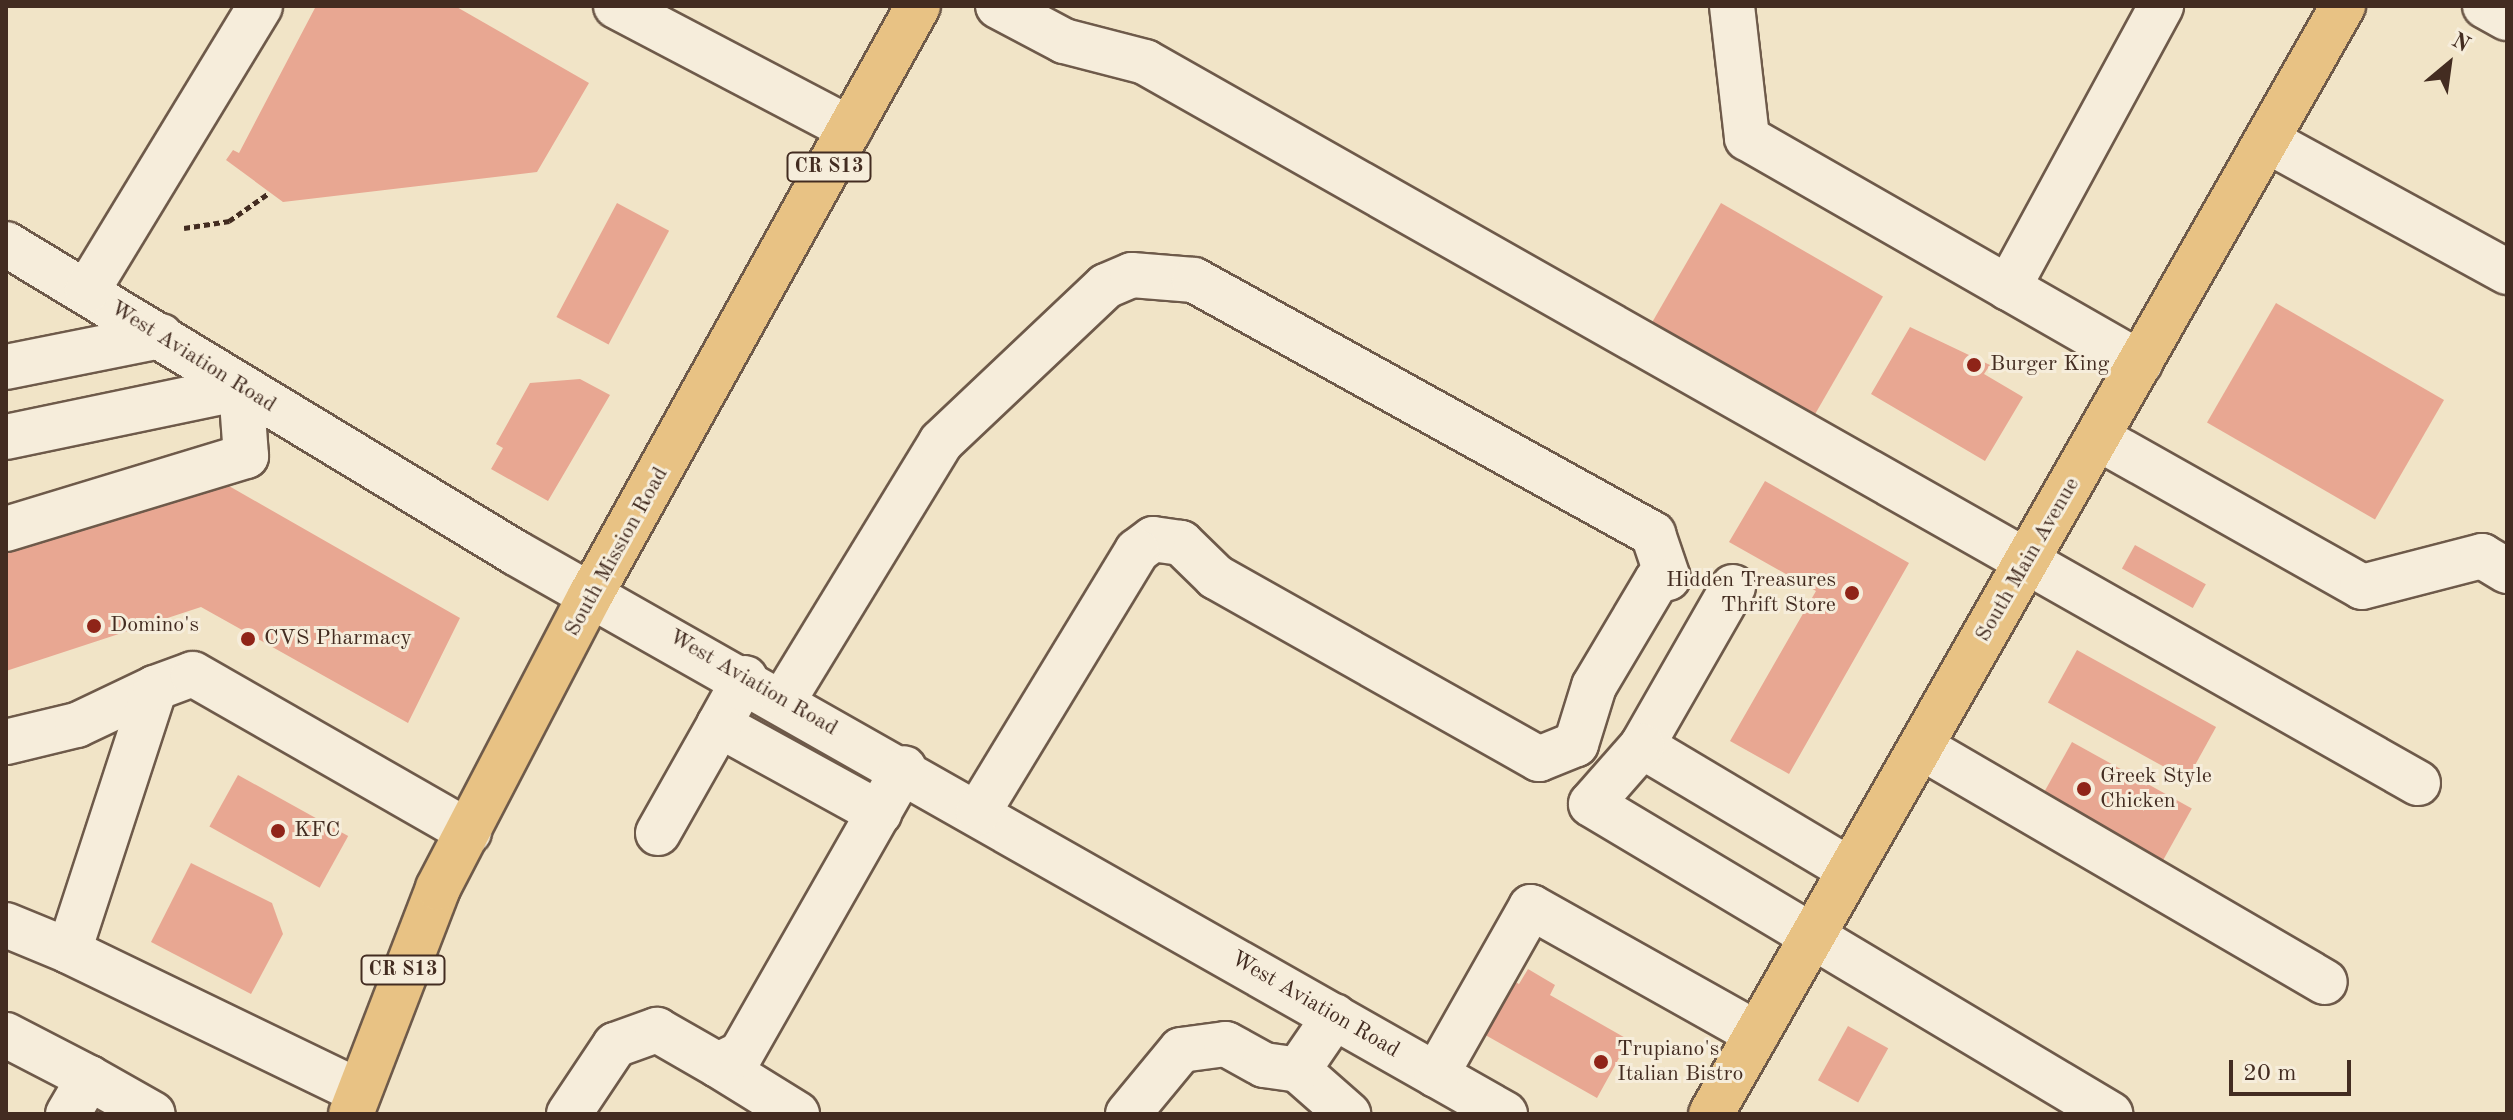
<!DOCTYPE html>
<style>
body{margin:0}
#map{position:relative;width:2513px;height:1120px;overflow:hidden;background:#f1e4c7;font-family:"Old Standard TT",serif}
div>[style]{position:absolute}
.building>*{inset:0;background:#e8a792;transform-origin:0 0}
.path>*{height:5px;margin-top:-2.5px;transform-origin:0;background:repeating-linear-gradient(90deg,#432c21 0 6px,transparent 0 10px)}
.roads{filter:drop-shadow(2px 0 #6e5a4a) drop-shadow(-2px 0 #6e5a4a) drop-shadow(0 2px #6e5a4a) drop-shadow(0 -2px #6e5a4a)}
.minor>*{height:44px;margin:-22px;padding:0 22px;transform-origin:22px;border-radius:22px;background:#f6eddb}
.major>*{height:44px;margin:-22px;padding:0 22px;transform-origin:22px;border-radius:22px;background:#e8c284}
.dots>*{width:22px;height:22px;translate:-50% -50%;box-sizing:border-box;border:4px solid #f6eddb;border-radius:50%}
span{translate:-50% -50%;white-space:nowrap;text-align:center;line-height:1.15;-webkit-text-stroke:6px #f6eddb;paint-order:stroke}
.shield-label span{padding:2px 6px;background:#f6eddb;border:2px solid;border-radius:6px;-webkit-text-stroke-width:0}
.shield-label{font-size:20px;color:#432c21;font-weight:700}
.street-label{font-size:22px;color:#432c21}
.poi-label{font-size:22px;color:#432c21}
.left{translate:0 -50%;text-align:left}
.right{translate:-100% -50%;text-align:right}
.frame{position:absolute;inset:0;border:8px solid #432c21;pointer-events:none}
.north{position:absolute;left:2409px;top:24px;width:80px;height:80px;-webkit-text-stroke:6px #f6eddb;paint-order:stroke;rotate:29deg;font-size:22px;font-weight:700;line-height:32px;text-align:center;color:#432c21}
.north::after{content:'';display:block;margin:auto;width:28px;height:36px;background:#432c21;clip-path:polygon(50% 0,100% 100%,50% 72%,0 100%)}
.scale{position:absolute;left:2229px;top:1060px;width:122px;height:36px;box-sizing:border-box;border:4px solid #432c21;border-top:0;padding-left:10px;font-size:24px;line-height:28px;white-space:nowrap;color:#432c21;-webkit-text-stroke:6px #f6eddb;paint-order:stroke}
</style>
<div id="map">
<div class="building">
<div style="clip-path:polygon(316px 6px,455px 6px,589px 83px,537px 172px,283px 202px,226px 160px,233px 150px,239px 153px)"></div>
<div style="left:617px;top:203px;width:59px;height:129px;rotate:28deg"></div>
<div style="left:1721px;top:203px;width:187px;height:142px;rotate:30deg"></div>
<div style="left:2276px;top:303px;width:194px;height:138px;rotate:30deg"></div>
<div style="clip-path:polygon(1910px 327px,1990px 365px,1984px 374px,2023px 397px,1985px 461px,1871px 394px)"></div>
<div style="clip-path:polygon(580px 379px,610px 395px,548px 501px,491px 469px,503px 448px,496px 444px,530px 383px)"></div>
<div style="clip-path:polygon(215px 478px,460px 618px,408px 723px,201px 607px,6px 671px,6px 547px)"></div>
<div style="clip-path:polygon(1765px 481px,1909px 563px,1789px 774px,1730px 741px,1816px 591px,1729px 542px)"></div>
<div style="left:2135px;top:545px;width:81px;height:27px;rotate:29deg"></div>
<div style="left:2077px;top:650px;width:159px;height:60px;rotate:29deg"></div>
<div style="left:2072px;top:742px;width:137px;height:69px;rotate:29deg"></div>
<div style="left:238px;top:775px;width:126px;height:59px;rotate:29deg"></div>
<div style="clip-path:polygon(191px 863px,272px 903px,283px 934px,251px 994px,151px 942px)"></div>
<div style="clip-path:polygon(1528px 969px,1555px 985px,1550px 995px,1629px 1040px,1597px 1098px,1473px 1028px,1503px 975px,1519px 984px)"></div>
<div style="left:1848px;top:1026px;width:46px;height:62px;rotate:29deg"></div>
</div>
<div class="path">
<div style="left:184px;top:228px;width:46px;rotate:-8.8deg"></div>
<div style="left:229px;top:221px;width:49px;rotate:-35deg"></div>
</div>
<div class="roads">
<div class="minor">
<div style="left:616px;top:6px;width:264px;rotate:27.7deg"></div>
<div style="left:998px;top:6px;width:75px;rotate:27.9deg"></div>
<div style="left:1064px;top:41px;width:84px;rotate:14.5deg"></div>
<div style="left:1145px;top:62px;width:1463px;rotate:29.53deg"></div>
<div style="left:1732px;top:6px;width:133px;rotate:83.5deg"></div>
<div style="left:1747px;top:138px;width:453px;rotate:29.8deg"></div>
<div style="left:2485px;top:6px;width:25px;rotate:29deg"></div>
<div style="left:2268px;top:141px;width:273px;rotate:28.7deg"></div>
<div style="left:6px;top:244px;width:596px;rotate:31.21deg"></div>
<div style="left:516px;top:553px;width:1137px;rotate:29.56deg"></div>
<div style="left:2008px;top:288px;width:321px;rotate:-61.5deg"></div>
<div style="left:87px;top:291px;width:333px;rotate:-58.7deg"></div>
<div style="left:6px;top:367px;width:158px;rotate:-11.3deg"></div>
<div style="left:6px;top:437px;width:240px;rotate:-11.8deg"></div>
<div style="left:2098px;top:438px;width:303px;rotate:29.4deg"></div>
<div style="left:2362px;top:587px;width:124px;rotate:-14.5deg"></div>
<div style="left:2482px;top:556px;width:29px;rotate:31deg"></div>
<div style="left:6px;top:529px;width:251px;rotate:-16.9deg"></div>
<div style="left:246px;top:456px;width:68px;rotate:-94.2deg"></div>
<div style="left:1733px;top:587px;width:183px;rotate:119.8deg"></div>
<div style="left:1642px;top:746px;width:242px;rotate:30.8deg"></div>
<div style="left:745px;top:678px;width:54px;rotate:119deg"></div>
<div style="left:719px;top:725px;width:183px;rotate:28.8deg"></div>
<div style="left:783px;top:701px;width:303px;rotate:-58.6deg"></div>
<div style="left:941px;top:442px;width:227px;rotate:-43.4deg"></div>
<div style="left:1106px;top:286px;width:28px;rotate:-23deg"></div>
<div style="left:1132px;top:275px;width:62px;rotate:4.6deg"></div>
<div style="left:1194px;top:280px;width:525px;rotate:28.96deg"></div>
<div style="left:1653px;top:534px;width:46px;rotate:71.2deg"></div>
<div style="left:1668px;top:578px;width:11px;rotate:170deg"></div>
<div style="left:1657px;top:580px;width:123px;rotate:120.7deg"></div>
<div style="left:1594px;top:686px;width:61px;rotate:107.2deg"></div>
<div style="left:1576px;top:744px;width:40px;rotate:158deg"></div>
<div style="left:1539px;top:759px;width:371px;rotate:-150.6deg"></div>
<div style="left:1216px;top:577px;width:49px;rotate:-135.8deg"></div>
<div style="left:1181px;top:543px;width:28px;rotate:-172deg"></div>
<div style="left:1153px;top:539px;width:20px;rotate:143deg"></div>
<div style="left:1137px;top:551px;width:306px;rotate:121.3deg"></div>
<div style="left:6px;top:742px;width:73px;rotate:-13.5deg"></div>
<div style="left:77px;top:725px;width:86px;rotate:-25.4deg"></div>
<div style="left:1642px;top:746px;width:77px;rotate:131.3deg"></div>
<div style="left:1591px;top:804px;width:605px;rotate:30.85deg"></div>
<div style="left:1921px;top:747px;width:467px;rotate:30.2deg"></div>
<div style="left:658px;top:833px;width:124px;rotate:-60.5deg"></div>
<div style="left:6px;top:925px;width:68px;rotate:22.4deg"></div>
<div style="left:6px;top:1035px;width:93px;rotate:27.4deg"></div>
<div style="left:718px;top:1065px;width:93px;rotate:31.8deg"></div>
<div style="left:1298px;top:1070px;width:67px;rotate:41.3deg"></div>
<div style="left:1436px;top:1075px;width:193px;rotate:-60.5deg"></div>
<div style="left:1531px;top:907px;width:259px;rotate:29.3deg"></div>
<div style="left:358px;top:1091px;width:321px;rotate:-154.2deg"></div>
<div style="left:69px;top:951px;width:277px;rotate:-71.9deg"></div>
<div style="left:155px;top:688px;width:40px;rotate:-20.2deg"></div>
<div style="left:193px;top:674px;width:318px;rotate:29.8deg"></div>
<div style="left:68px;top:1114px;width:42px;rotate:-59.7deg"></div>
<div style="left:89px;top:1078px;width:73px;rotate:29.4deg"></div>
<div style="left:569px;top:1114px;width:83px;rotate:-56.3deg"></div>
<div style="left:615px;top:1045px;width:45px;rotate:-19.7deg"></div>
<div style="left:657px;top:1030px;width:70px;rotate:29.8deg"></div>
<div style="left:718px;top:1065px;width:25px;rotate:-26deg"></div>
<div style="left:741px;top:1054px;width:329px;rotate:-60.3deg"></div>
<div style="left:1128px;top:1114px;width:83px;rotate:-50.4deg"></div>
<div style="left:1181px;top:1050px;width:45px;rotate:-7.6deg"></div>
<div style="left:1226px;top:1044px;width:43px;rotate:28.9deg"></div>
<div style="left:1264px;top:1065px;width:34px;rotate:8deg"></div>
<div style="left:1298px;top:1070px;width:65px;rotate:-55.6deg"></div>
</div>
<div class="major">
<div style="left:351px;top:1114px;width:242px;rotate:-68.9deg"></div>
<div style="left:438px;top:888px;width:329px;rotate:-62.5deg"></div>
<div style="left:590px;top:596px;width:675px;rotate:-60.93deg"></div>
<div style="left:1711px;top:1114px;width:1276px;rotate:-60.3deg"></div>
</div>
</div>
<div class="dots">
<div style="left:1974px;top:365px;background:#8f2418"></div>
<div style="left:1852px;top:593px;background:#8f2418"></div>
<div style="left:94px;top:626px;background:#8f2418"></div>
<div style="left:248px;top:639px;background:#8f2418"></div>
<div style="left:2084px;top:789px;background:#8f2418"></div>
<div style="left:278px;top:831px;background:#8f2418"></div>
<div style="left:1601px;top:1062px;background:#8f2418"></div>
</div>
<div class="shield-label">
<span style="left:829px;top:167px">CR S13</span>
<span style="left:403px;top:970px">CR S13</span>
</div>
<div class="street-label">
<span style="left:193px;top:357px;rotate:32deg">West Aviation Road</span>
<span style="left:617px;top:552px;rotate:-61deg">South Mission Road</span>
<span style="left:2028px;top:560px;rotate:-60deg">South Main Avenue</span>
<span style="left:753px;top:683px;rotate:30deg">West Aviation Road</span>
<span style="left:1315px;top:1005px;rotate:30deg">West Aviation Road</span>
</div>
<div class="poi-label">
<span class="left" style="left:1990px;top:365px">Burger King</span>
<span class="right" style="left:1836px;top:593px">Hidden Treasures<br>Thrift Store</span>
<span class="left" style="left:110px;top:626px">Domino's</span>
<span class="left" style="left:264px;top:639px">CVS Pharmacy</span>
<span class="left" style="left:2100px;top:789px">Greek Style<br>Chicken</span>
<span class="left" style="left:294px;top:831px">KFC</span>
<span class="left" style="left:1617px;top:1062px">Trupiano's<br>Italian Bistro</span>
</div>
<div class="frame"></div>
<div class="north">N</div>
<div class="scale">20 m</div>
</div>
